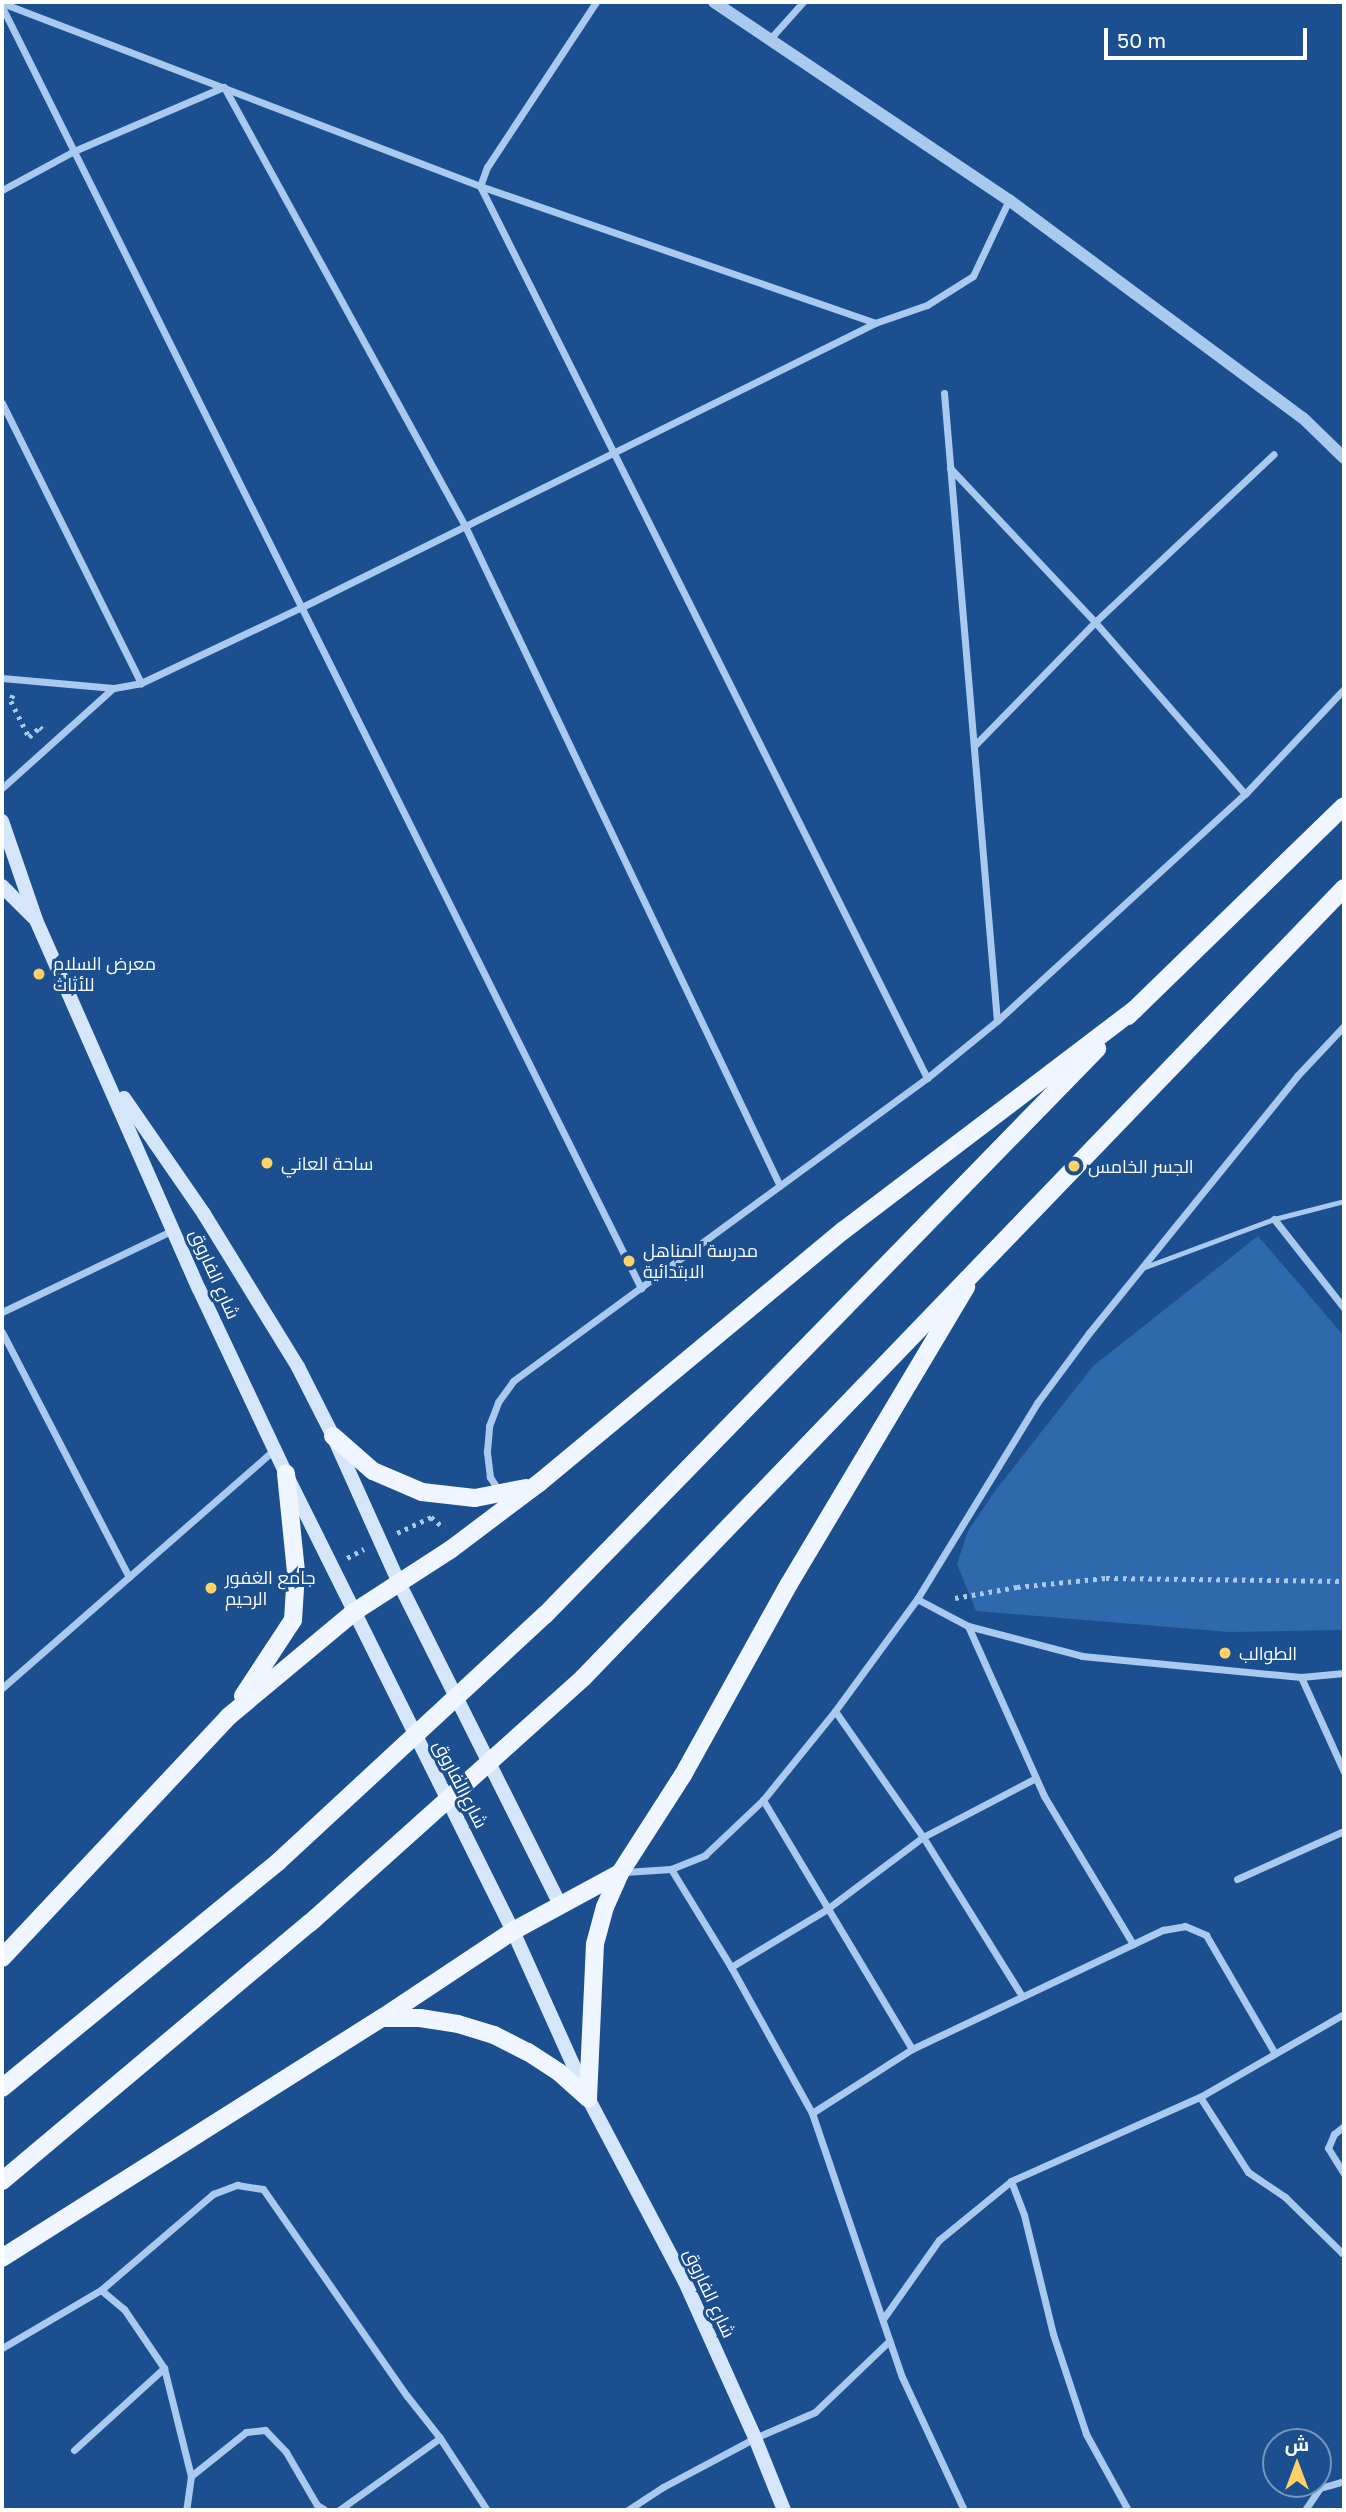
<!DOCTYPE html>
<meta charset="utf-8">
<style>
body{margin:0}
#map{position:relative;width:1346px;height:2512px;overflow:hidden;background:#1b4f8f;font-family:"Golos Text",Cairo,sans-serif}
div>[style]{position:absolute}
.green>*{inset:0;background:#2e69ad}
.path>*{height:4.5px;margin-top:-2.25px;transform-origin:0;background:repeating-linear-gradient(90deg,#a9c9ee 0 3.5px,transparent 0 8.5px)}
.service>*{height:5px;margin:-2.5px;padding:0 2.5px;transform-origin:2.5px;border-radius:2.5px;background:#a9c9ee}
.minor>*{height:7px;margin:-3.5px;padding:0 3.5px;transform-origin:3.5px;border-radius:3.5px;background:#a9c9ee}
.tertiary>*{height:12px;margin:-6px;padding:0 6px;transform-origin:6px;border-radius:6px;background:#a9c9ee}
.secondary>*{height:14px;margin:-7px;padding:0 7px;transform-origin:7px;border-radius:7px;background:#d6e6fa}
.primary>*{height:18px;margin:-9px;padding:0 9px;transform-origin:9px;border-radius:9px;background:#f0f6ff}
.primary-bridge>*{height:18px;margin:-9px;padding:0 9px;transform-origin:9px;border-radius:9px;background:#f0f6ff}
.dots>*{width:19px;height:19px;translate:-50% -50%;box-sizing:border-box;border:4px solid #1b4f8f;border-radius:50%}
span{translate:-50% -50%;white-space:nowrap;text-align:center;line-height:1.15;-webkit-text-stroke:6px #1b4f8f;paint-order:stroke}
.poi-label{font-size:18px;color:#fff}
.left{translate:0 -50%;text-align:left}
.street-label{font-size:18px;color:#fff}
.frame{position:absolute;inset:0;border:4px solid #fff;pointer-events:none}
.north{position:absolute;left:1262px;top:2428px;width:70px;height:70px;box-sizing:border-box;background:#1b4f8f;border:2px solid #7695bc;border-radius:50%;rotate:0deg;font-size:19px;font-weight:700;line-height:28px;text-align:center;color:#fff}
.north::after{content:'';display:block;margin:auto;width:24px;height:32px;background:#ffd166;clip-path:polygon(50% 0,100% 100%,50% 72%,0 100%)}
.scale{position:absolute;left:1104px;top:28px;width:203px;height:32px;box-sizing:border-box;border:4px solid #fff;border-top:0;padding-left:9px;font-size:21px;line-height:24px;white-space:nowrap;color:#fff;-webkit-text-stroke:5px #1b4f8f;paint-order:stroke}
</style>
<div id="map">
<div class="green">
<div style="clip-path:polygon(1258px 1236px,1344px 1336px,1344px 1630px,1229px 1632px,976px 1611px,957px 1564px,968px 1531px,995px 1491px,1093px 1366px)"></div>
</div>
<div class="path">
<div style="left:13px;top:695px;width:6px;rotate:108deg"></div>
<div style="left:11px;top:701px;width:40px;rotate:63.4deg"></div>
<div style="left:29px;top:737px;width:15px;rotate:-42deg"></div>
<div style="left:40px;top:727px;width:3px;rotate:45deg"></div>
<div style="left:397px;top:1533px;width:38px;rotate:-25deg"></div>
<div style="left:431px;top:1517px;width:17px;rotate:40deg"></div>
<div style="left:347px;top:1558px;width:19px;rotate:-28deg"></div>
<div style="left:955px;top:1598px;width:63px;rotate:-10.1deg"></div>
<div style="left:1017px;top:1587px;width:89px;rotate:-5.8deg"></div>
<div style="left:1106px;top:1578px;width:238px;rotate:0.7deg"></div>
</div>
<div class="service">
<div style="left:1145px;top:1267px;width:138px;rotate:-20.4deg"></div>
<div style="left:1274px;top:1219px;width:72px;rotate:-14.4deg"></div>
</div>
<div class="minor">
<div style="left:596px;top:2px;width:198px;rotate:123.4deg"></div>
<div style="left:487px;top:167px;width:20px;rotate:110deg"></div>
<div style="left:480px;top:186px;width:998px;rotate:63.38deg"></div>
<div style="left:2px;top:3px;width:512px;rotate:20.95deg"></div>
<div style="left:480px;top:186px;width:418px;rotate:19.1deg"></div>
<div style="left:2px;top:7px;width:1432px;rotate:63.49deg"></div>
<div style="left:769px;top:40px;width:51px;rotate:-48.2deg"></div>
<div style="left:224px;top:87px;width:501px;rotate:61.23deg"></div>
<div style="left:465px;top:526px;width:731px;rotate:64.49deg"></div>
<div style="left:2px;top:190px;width:82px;rotate:-28.4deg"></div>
<div style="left:74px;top:151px;width:162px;rotate:-23.2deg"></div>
<div style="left:944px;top:393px;width:630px;rotate:85.18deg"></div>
<div style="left:2px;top:403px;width:313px;rotate:63.6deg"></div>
<div style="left:950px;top:468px;width:212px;rotate:46.7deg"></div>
<div style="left:1095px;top:622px;width:228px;rotate:48.9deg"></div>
<div style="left:2px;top:678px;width:112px;rotate:5.1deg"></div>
<div style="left:114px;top:688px;width:27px;rotate:-10deg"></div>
<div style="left:141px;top:683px;width:178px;rotate:-25.3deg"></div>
<div style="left:302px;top:607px;width:640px;rotate:-26.36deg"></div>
<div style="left:875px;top:323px;width:55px;rotate:-19.1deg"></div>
<div style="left:927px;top:305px;width:54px;rotate:-32.2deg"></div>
<div style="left:973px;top:276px;width:84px;rotate:-64.7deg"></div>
<div style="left:974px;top:746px;width:173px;rotate:-45.7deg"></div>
<div style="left:1095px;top:622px;width:245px;rotate:-43.2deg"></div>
<div style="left:2px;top:788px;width:149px;rotate:-42deg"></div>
<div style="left:1274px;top:1219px;width:113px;rotate:51.8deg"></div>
<div style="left:2px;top:1312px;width:190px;rotate:-25.6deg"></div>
<div style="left:2px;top:1332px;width:276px;rotate:62.6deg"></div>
<div style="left:499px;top:1491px;width:17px;rotate:-123deg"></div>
<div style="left:490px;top:1477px;width:26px;rotate:-97deg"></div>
<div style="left:487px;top:1451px;width:25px;rotate:-85deg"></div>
<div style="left:489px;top:1426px;width:26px;rotate:-69deg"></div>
<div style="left:498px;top:1402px;width:26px;rotate:-54deg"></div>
<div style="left:513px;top:1381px;width:513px;rotate:-36.2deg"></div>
<div style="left:927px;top:1078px;width:90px;rotate:-39.2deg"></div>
<div style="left:997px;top:1021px;width:336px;rotate:-42.5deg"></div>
<div style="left:1245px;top:794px;width:144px;rotate:-46.7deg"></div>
<div style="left:917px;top:1599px;width:58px;rotate:27.9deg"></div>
<div style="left:968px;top:1626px;width:118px;rotate:14.7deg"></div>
<div style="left:1082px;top:1656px;width:220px;rotate:5.5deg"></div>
<div style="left:1301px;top:1677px;width:43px;rotate:-5.3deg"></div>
<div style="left:968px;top:1626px;width:186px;rotate:65.9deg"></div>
<div style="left:1044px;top:1796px;width:173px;rotate:59deg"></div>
<div style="left:1301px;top:1677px;width:104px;rotate:65.6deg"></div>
<div style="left:2px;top:1688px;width:361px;rotate:-41.2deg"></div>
<div style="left:835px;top:1711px;width:154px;rotate:55.1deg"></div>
<div style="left:923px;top:1837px;width:187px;rotate:58.1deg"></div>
<div style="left:763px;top:1800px;width:290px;rotate:59.1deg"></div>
<div style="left:671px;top:1869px;width:115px;rotate:58.5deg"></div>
<div style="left:731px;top:1967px;width:167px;rotate:61deg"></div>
<div style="left:812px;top:2113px;width:279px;rotate:71.2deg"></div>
<div style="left:902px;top:2377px;width:147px;rotate:65deg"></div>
<div style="left:625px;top:1872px;width:46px;rotate:-3.7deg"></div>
<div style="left:671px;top:1869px;width:37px;rotate:-22deg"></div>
<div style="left:705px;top:1855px;width:80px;rotate:-43.5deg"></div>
<div style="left:763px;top:1800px;width:114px;rotate:-51deg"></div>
<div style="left:835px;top:1711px;width:139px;rotate:-53.8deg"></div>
<div style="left:917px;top:1599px;width:230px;rotate:-58.5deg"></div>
<div style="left:1037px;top:1403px;width:87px;rotate:-53.4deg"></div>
<div style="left:1089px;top:1333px;width:331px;rotate:-51deg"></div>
<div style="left:1297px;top:1076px;width:69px;rotate:-46.8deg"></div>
<div style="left:1237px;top:1879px;width:117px;rotate:-24.2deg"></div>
<div style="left:731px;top:1967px;width:112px;rotate:-31.1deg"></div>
<div style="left:827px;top:1909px;width:120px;rotate:-36.9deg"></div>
<div style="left:923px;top:1837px;width:127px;rotate:-27.6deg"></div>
<div style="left:1200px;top:2097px;width:89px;rotate:57.4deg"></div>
<div style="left:1248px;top:2172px;width:45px;rotate:34deg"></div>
<div style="left:1285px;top:2197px;width:80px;rotate:44.5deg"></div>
<div style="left:1342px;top:2253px;width:4px;rotate:-56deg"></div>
<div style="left:812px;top:2113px;width:119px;rotate:-32.6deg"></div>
<div style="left:912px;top:2049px;width:278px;rotate:-25.4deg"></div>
<div style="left:1163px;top:1930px;width:22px;rotate:-10deg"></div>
<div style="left:1185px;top:1926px;width:23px;rotate:23deg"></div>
<div style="left:1206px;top:1935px;width:135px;rotate:59.8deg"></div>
<div style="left:1344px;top:2126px;width:13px;rotate:141deg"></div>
<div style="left:1334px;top:2134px;width:15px;rotate:113deg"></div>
<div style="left:1328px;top:2148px;width:31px;rotate:58deg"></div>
<div style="left:1011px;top:2181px;width:36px;rotate:69deg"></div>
<div style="left:1024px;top:2215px;width:122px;rotate:76.3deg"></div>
<div style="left:1053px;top:2334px;width:105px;rotate:71.7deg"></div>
<div style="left:1086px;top:2434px;width:87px;rotate:61.1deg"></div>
<div style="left:101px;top:2290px;width:30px;rotate:40deg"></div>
<div style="left:124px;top:2309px;width:71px;rotate:55.9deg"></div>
<div style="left:164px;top:2368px;width:111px;rotate:76deg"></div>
<div style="left:191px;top:2476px;width:34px;rotate:98deg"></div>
<div style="left:883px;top:2319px;width:97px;rotate:-54.7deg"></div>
<div style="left:939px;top:2240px;width:93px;rotate:-39.3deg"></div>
<div style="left:1011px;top:2181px;width:207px;rotate:-24deg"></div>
<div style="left:1200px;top:2097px;width:166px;rotate:-30deg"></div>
<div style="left:2px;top:2348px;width:115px;rotate:-30.4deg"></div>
<div style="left:101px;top:2290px;width:148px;rotate:-40.6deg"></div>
<div style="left:213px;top:2194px;width:26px;rotate:-21deg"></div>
<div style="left:237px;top:2185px;width:26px;rotate:9deg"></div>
<div style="left:263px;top:2189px;width:252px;rotate:55.2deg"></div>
<div style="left:407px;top:2396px;width:53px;rotate:51.8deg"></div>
<div style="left:440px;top:2438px;width:86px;rotate:56.9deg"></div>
<div style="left:74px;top:2450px;width:122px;rotate:-42.3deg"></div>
<div style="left:191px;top:2476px;width:70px;rotate:-38.7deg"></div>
<div style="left:246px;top:2432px;width:19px;rotate:-6deg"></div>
<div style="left:265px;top:2430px;width:30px;rotate:46deg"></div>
<div style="left:286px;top:2452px;width:61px;rotate:59.7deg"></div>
<div style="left:317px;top:2505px;width:9px;rotate:32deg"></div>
<div style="left:339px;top:2510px;width:124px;rotate:-35.5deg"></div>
<div style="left:628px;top:2510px;width:42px;rotate:-33.3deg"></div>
<div style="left:663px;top:2487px;width:104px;rotate:-28deg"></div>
<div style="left:755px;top:2438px;width:65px;rotate:-23.4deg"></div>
<div style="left:815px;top:2412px;width:103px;rotate:-43.8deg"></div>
<div style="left:1305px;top:2510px;width:27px;rotate:-56deg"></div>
<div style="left:1320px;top:2488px;width:25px;rotate:-16deg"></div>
</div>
<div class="tertiary">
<div style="left:714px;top:2px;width:355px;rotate:33.9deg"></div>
<div style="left:1009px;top:200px;width:366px;rotate:36.6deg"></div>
<div style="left:1303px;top:418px;width:57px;rotate:44.3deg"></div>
</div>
<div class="secondary">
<div style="left:2px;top:821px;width:105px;rotate:71deg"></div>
<div style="left:36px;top:920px;width:403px;rotate:66.2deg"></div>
<div style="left:199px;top:1289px;width:204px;rotate:64.8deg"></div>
<div style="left:286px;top:1474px;width:510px;rotate:63.59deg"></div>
<div style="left:513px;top:1931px;width:183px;rotate:65.8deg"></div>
<div style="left:588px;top:2098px;width:208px;rotate:62.2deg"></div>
<div style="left:685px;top:2282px;width:171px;rotate:65.8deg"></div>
<div style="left:755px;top:2438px;width:78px;rotate:68.1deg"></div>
<div style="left:2px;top:886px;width:44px;rotate:45deg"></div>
<div style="left:124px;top:1098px;width:141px;rotate:55.4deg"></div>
<div style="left:204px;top:1214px;width:180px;rotate:58.4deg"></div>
<div style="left:298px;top:1367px;width:77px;rotate:63.1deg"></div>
<div style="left:333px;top:1436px;width:161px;rotate:65.8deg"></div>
<div style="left:399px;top:1583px;width:360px;rotate:63.4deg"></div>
</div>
<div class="primary">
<div style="left:1128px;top:1016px;width:301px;rotate:-44.2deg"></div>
<div style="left:333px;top:1436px;width:53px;rotate:41.2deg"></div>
<div style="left:373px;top:1471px;width:53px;rotate:23.2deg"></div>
<div style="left:422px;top:1492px;width:53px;rotate:6.5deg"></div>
<div style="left:475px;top:1498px;width:52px;rotate:-11.1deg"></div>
<div style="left:545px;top:1615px;width:791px;rotate:-45.72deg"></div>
<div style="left:583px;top:1678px;width:1097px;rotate:-46.07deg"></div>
<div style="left:243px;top:1696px;width:91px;rotate:-56.7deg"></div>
<div style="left:293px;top:1620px;width:48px;rotate:-86.4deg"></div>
<div style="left:296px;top:1572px;width:99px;rotate:-95.8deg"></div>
<div style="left:2px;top:1958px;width:330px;rotate:-46.8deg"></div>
<div style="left:228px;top:1717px;width:164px;rotate:-39.8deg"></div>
<div style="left:354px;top:1612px;width:114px;rotate:-32.9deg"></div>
<div style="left:450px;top:1550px;width:111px;rotate:-37deg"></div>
<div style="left:539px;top:1483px;width:396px;rotate:-39.7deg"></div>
<div style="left:844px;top:1230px;width:365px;rotate:-37.2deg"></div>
<div style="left:383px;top:2018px;width:37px"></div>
<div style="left:420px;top:2018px;width:38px;rotate:9deg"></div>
<div style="left:458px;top:2024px;width:38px;rotate:17deg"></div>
<div style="left:494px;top:2035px;width:38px;rotate:27deg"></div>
<div style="left:528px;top:2052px;width:38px;rotate:33deg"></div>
<div style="left:560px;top:2073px;width:38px;rotate:42deg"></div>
<div style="left:2px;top:2088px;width:357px;rotate:-39.3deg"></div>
<div style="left:588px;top:2098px;width:154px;rotate:-87.4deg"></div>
<div style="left:595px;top:1944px;width:38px;rotate:-75deg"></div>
<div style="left:605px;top:1907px;width:37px;rotate:-66deg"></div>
<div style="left:620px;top:1873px;width:117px;rotate:-57.3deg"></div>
<div style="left:683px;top:1775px;width:218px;rotate:-61deg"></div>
<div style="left:789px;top:1584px;width:346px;rotate:-59.2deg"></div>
<div style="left:2px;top:2181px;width:402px;rotate:-40deg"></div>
<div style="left:2px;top:2258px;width:449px;rotate:-32.3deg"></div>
<div style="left:382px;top:2018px;width:157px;rotate:-33.6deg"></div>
<div style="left:513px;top:1931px;width:122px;rotate:-28.5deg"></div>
</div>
<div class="primary-bridge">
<div style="left:278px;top:1862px;width:364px;rotate:-42.8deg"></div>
<div style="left:310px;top:1923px;width:367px;rotate:-41.9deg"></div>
</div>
<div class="dots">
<div style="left:39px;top:974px;background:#ffd166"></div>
<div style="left:267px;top:1163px;background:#ffd166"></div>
<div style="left:1074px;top:1166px;background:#ffd166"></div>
<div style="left:629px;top:1261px;background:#ffd166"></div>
<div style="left:211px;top:1588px;background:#ffd166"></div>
<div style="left:1225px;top:1653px;background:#ffd166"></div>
</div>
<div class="poi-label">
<span class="left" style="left:53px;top:974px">معرض السلام<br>للأثاث</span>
<span class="left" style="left:281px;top:1163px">ساحة العاني</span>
<span class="left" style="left:1088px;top:1166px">الجسر الخامس</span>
<span class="left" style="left:643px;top:1261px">مدرسة المناهل<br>الابتدائية</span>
<span class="left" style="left:225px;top:1588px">جامع الغفور<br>الرحيم</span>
<span class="left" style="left:1239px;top:1653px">الطوالب</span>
</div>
<div class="street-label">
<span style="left:215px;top:1274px;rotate:66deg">شارع الفاروق</span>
<span style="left:461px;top:1784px;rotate:63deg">شارع الفاروق</span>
<span style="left:710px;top:2293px;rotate:65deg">شارع الفاروق</span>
</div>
<div class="frame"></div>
<div class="north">ش</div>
<div class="scale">50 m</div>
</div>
